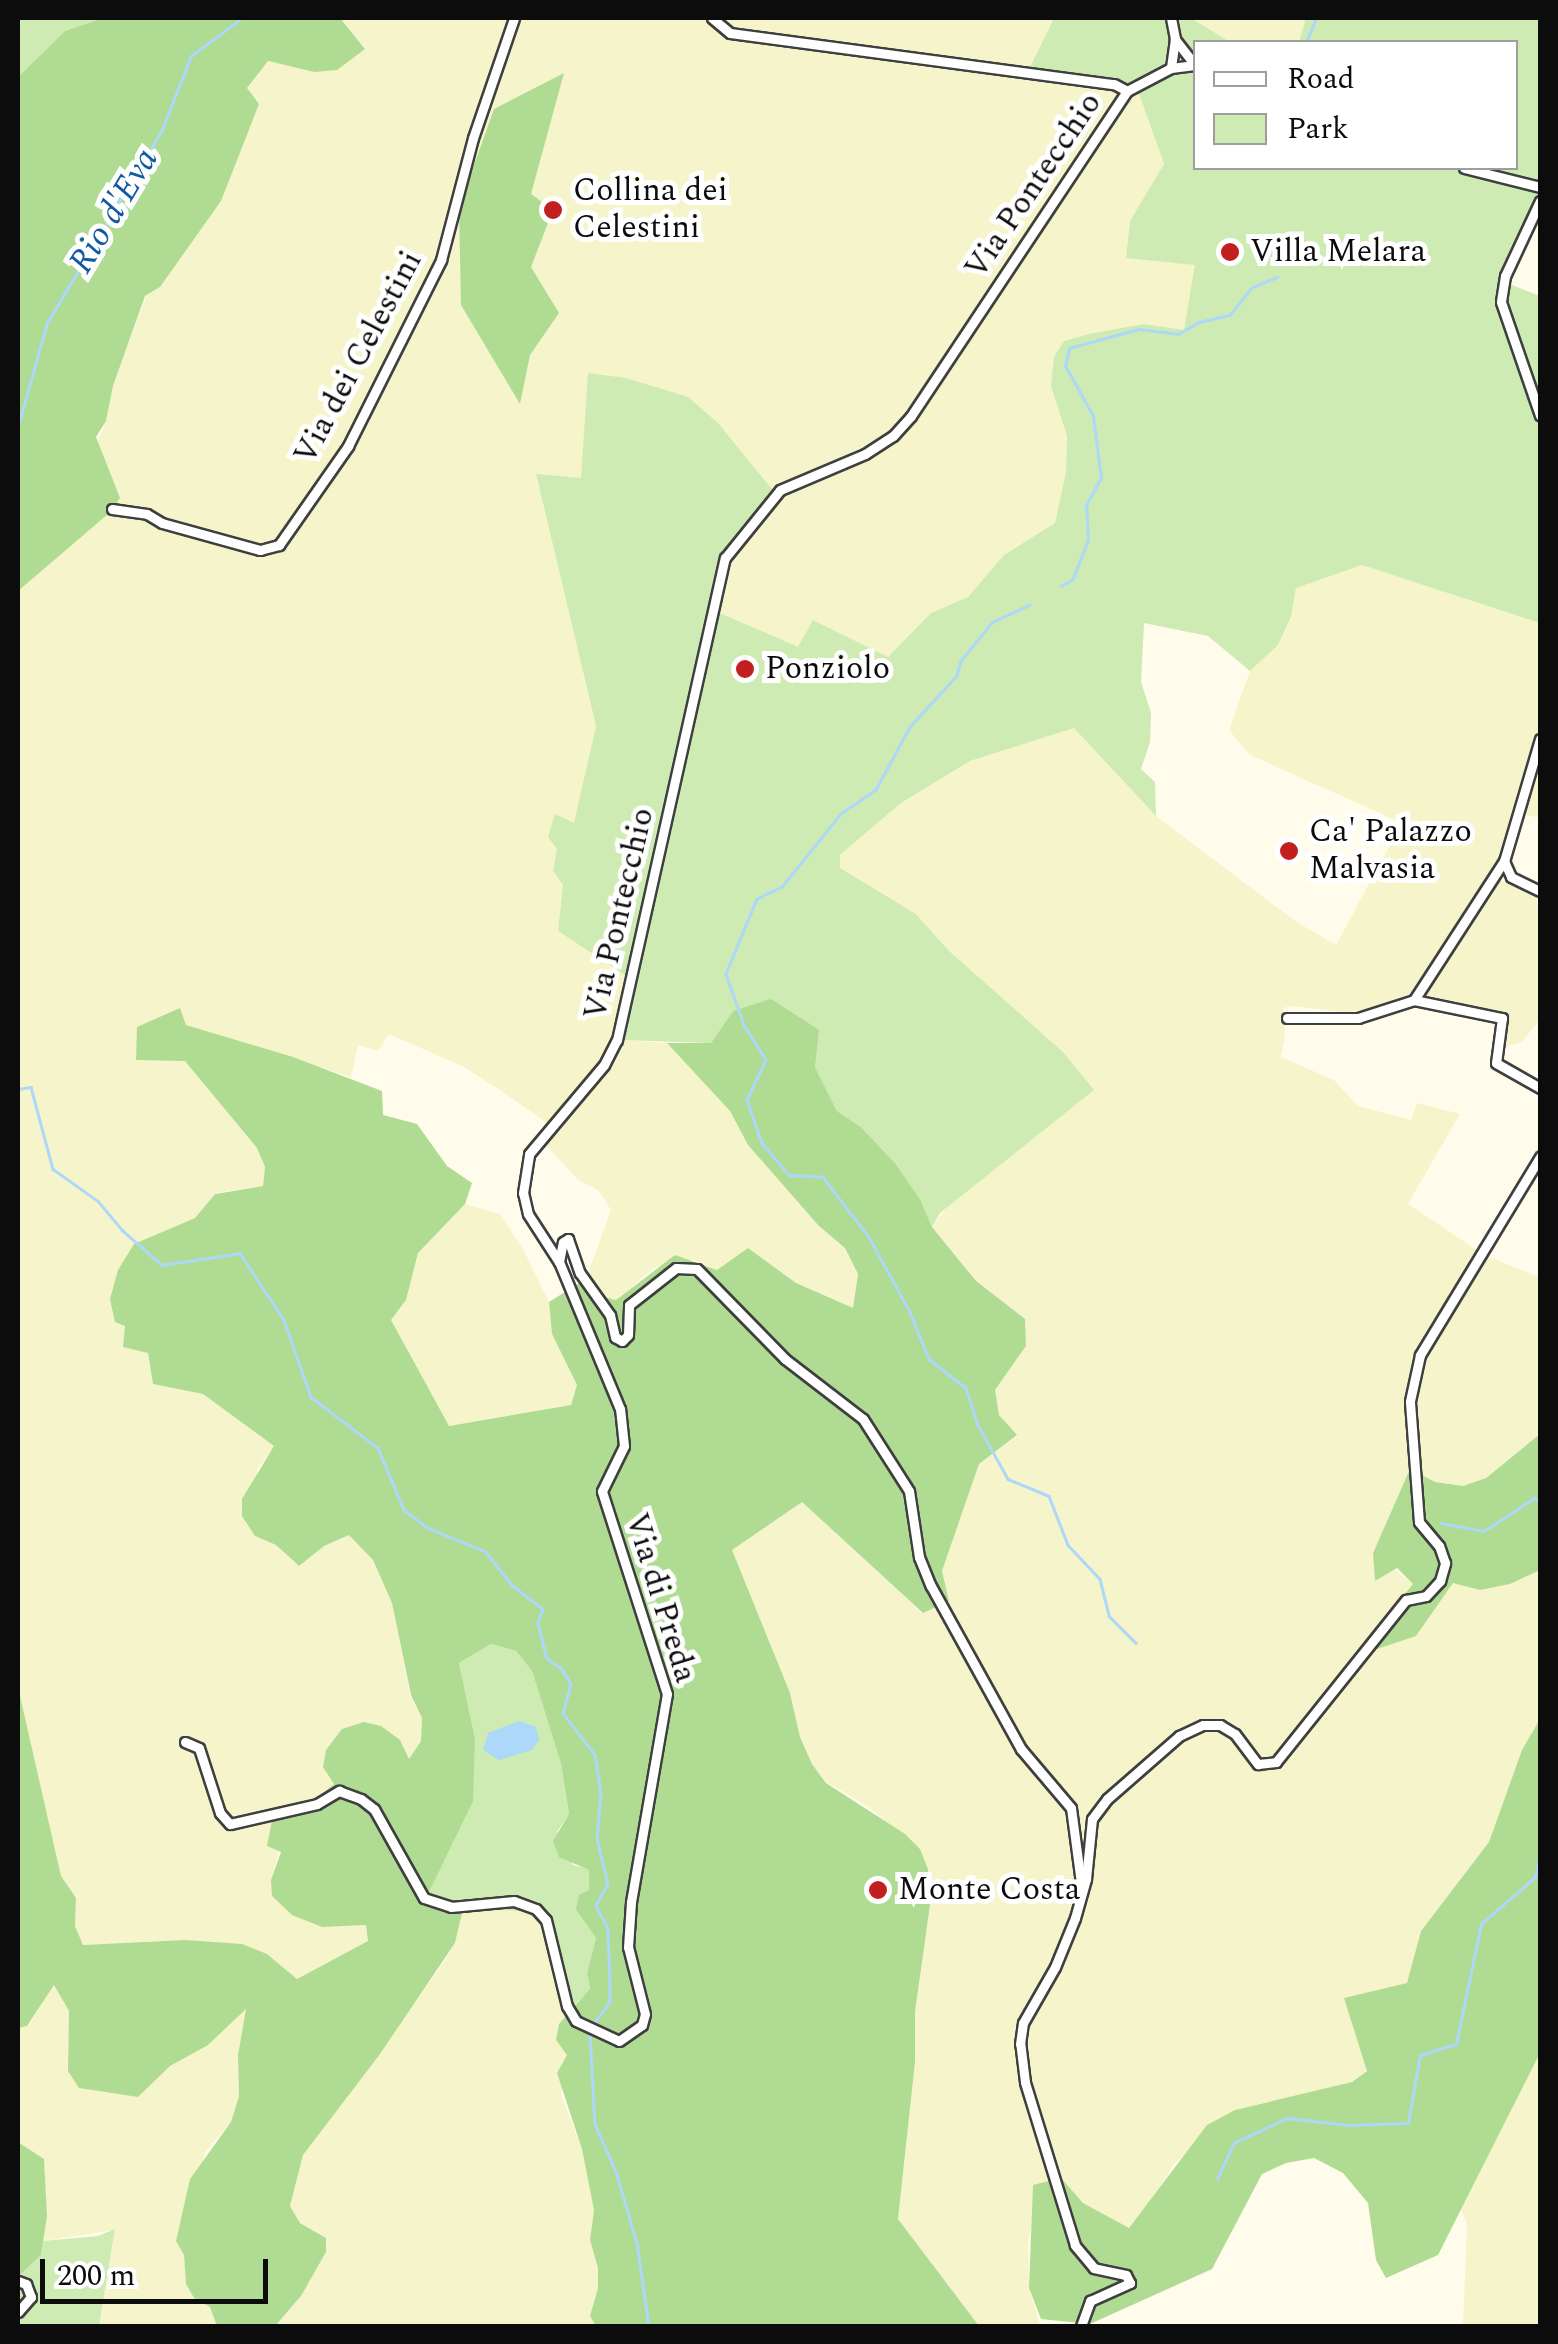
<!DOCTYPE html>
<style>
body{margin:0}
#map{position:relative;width:1558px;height:2344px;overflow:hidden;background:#fffceb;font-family:Spectral,serif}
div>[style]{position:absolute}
.farmland>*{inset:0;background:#f6f4ca}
.green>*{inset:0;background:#cdebb3}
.forest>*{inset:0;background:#afdc92}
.water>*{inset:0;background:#add8f9}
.stream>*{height:2.5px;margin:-1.25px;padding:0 1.25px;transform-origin:1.25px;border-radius:1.25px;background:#add8f9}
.roads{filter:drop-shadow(2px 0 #3f3f3f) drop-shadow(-2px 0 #3f3f3f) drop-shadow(0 2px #3f3f3f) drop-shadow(0 -2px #3f3f3f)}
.minor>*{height:9px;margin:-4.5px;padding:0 4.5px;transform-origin:4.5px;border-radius:4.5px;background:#fff}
.dots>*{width:28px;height:28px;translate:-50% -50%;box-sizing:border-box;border:5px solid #fff;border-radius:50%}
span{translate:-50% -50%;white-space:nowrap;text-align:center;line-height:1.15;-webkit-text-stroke:10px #fff;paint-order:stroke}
.street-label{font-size:32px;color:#0c0c0c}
.poi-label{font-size:32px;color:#0c0c0c}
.left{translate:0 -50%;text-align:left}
.water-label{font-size:35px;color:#115aa2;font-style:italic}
.frame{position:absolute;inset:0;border:20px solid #0c0c0c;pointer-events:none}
.legend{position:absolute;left:1193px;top:40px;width:325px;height:130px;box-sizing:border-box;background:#fff;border:2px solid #9e9e9e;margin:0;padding:12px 18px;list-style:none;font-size:30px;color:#0c0c0c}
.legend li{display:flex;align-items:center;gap:20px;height:50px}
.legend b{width:50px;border:2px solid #9e9e9e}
.scale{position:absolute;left:40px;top:2259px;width:228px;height:45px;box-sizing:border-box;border:5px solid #0c0c0c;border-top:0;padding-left:12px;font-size:30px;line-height:35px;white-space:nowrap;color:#0c0c0c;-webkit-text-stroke:8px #fff;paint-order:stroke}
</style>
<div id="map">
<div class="farmland">
<div style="clip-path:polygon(340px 18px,1054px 18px,1028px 70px,1137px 88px,1164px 164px,1130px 221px,1126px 257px,1196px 265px,1184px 331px,1144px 324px,1051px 386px,1067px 436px,1066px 472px,1055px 523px,1004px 555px,968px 597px,931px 613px,888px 657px,813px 620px,799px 648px,713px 610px,581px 479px,536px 475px,596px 726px,574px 824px,557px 849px,553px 871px,563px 885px,558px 931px,632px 979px,620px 1040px,667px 1043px,730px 1111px,748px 1145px,819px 1226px,845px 1248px,858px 1274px,853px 1309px,796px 1283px,748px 1248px,717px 1270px,694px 1260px,655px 1267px,616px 1300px,602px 1296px,586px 1279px,611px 1210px,598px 1190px,578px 1180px,546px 1145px,547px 1123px,503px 1092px,464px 1067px,389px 1034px,378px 1051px,358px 1045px,351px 1077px,185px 1025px,180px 1008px,185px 1060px,257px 1148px,265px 1167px,263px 1186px,215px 1193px,195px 1218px,134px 1244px,125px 1326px,148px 1353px,153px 1384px,203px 1394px,275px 1446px,257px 1469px,255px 1536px,276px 1545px,298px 1566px,324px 1546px,350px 1535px,373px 1560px,392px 1603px,410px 1695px,422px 1718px,421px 1741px,409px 1759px,335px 1783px,316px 1797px,292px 1806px,271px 1880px,322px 1926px,366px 1925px,368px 1941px,297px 1979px,267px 1954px,185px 1940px,83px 1945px,75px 1926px,76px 1898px,61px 1876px,18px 1687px,18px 591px,47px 564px,106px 421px,113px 386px,146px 296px,160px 287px,221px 200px,259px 104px,247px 89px,267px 61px,314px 72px,365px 48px)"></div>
<div style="clip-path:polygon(1191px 18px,1306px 18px,1299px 42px,1230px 42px)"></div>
<div style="clip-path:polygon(1362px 565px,1540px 623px,1540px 818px,1523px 814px,1496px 879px,1535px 894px,1540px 916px,1540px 1019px,1522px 1042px,1504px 1047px,1501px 1015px,1412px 994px,1368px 1015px,1292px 1006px,1283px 1008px,1285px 1037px,1281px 1057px,1334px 1080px,1358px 1106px,1411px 1120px,1417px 1103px,1460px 1114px,1408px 1204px,1484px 1255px,1540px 1277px,1540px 1434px,1486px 1478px,1463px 1486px,1435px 1482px,1410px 1469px,1373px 1553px,1413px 1584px,1416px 1636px,1453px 1583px,1481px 1590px,1510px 1584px,1540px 1570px,1540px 1719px,1522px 1750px,1489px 1842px,1421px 1931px,1407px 1984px,1345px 1998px,1367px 2070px,1352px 2082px,1235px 2110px,1173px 2165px,1150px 2204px,1128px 2228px,1083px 2203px,1061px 2178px,1035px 2210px,1028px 2241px,1029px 2288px,1040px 2326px,979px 2326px,898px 2219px,915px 2062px,915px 2012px,930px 1905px,920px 1849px,867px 1806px,826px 1782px,812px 1764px,800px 1737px,790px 1693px,731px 1550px,802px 1502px,922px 1613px,949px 1601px,942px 1571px,979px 1464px,1017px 1436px,998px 1415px,995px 1390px,1026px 1346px,1025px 1319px,976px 1281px,932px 1227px,1063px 1052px,948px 950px,916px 914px,840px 868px,840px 855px,901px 803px,970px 761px,1074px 728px,1156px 816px,1295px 921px,1336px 945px,1402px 823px,1250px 755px,1229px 730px,1250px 671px,1278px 645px,1291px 618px,1296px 588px)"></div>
<div style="clip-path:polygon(465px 1204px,500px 1214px,524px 1251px,549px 1302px,552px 1334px,577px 1385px,571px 1405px,449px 1426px,426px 1391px,391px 1320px,406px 1300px,418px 1253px)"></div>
<div style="clip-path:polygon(484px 1907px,523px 1911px,539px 1919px,567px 2006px,567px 2056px,561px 2095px,582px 2149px,594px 2210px,590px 2240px,598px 2268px,598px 2288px,590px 2316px,596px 2326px,275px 2326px,301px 2296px,311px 2276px,315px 2231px,300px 2223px,290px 2206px,303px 2155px,444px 1962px,455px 1943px,463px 1909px)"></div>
<div style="clip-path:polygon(54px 1984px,69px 2011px,68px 2071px,138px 2097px,170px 2065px,208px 2045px,246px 2008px,238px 2055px,239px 2096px,231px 2122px,205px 2152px,184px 2255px,186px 2284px,194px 2298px,210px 2307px,217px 2326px,99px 2326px,115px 2230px,43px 2241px,47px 2216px,44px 2159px,18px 2142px,18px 2028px,28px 2026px)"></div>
<div style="clip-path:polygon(1540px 2053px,1540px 2326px,1463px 2326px,1467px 2224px,1461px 2210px)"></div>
</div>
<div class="green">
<div style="clip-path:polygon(18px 18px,102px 18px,65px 31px,18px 77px)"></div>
<div style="clip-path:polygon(1054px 18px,1191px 18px,1230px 42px,1196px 42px,1196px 168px,1516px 168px,1516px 42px,1299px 42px,1306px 18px,1540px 18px,1540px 191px,1499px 280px,1540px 296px,1540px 623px,1362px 565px,1296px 588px,1291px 617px,1278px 645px,1250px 671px,1208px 636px,1144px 623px,1141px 682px,1151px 713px,1150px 742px,1141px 769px,1155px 782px,1156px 816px,1074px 728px,970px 761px,901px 803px,840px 855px,840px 868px,916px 914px,948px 950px,1063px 1052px,1094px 1090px,940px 1213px,932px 1227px,920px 1199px,895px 1163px,861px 1127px,837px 1111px,815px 1067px,733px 1011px,711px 1043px,620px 1040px,631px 979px,558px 931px,563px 885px,553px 871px,557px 849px,548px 837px,555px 814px,574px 823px,596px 726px,536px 474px,581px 478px,588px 373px,626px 378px,688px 397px,718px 423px,775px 493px,734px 544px,713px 610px,798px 647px,813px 620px,888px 657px,931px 613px,968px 597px,1004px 555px,1055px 523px,1066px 472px,1067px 436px,1051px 386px,1054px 357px,1064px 341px,1089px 334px,1144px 324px,1184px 330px,1195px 265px,1126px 258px,1130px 221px,1164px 164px,1137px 88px,1028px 71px)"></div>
<div style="clip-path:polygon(491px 1644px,516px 1651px,532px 1671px,561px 1764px,569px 1814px,557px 1832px,573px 1865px,589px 1869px,589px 1891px,576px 1910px,596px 1938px,587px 1973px,590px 1990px,569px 2011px,539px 1919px,523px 1911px,463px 1909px,426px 1899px,439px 1869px,475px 1738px,459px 1663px)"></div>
<div style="clip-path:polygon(115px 2229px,99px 2326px,18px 2326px,18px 2277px,41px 2255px,43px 2241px,98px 2236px)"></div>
</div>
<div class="forest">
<div style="clip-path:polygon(102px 18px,340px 18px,365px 49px,337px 70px,314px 72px,268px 61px,247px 88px,259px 104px,221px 201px,160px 287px,145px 296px,113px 386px,106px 421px,96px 437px,120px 498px,108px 514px,18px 591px,18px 77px,65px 31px)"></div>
<div style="clip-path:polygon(564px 73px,531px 194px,553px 210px,531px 267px,559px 313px,530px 355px,520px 404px,461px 305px,459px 207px,494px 109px)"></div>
<div style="clip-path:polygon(771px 999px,819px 1030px,815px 1067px,837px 1111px,861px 1127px,895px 1163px,920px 1199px,932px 1227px,976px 1281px,1025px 1319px,1026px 1346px,995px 1390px,999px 1415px,1017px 1435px,979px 1464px,942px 1571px,949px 1601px,923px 1613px,802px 1502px,732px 1550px,790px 1693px,800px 1737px,812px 1764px,826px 1783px,905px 1834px,920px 1849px,928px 1869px,930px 1905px,915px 2012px,915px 2062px,898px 2219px,979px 2326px,596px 2326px,590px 2316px,598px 2288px,598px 2268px,590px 2240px,594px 2210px,582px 2149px,557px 2073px,567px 2055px,556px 2040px,559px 2024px,590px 1989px,587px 1973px,596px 1938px,576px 1910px,579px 1895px,589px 1890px,589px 1870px,559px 1857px,553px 1841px,569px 1814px,561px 1764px,532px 1671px,516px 1651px,491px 1644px,459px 1663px,475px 1738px,473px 1801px,426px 1898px,463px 1909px,455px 1943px,380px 2054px,303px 2155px,290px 2206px,300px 2223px,326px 2238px,326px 2252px,301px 2296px,275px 2326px,217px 2326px,210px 2307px,194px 2298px,186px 2284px,184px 2255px,176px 2241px,190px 2179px,231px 2122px,239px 2096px,238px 2055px,246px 2009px,208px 2045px,170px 2066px,138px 2097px,79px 2088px,68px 2071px,69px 2011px,54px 1985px,27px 2026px,18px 2028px,18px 1687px,61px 1876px,76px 1898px,75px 1926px,83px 1945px,185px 1940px,242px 1944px,267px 1954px,297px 1979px,368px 1941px,366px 1925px,322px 1927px,292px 1915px,272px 1896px,271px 1880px,281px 1852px,267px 1846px,273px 1815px,316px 1798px,334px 1784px,323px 1767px,326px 1750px,342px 1729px,364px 1722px,381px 1726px,400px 1740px,409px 1759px,421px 1741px,422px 1718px,411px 1695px,392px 1603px,373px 1560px,349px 1535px,324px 1546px,299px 1566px,276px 1545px,255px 1536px,242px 1516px,242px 1499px,274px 1446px,203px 1394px,153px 1384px,148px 1353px,123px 1347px,125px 1326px,115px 1322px,110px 1299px,118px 1270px,134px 1244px,195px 1218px,215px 1194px,263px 1186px,265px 1167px,257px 1148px,185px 1061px,136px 1060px,137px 1027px,180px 1008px,186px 1025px,293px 1057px,382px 1091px,383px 1115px,417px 1124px,447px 1166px,472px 1183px,465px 1204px,418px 1253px,406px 1300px,391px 1320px,449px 1426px,571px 1405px,577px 1385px,552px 1334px,549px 1302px,586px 1279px,601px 1296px,616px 1300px,675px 1255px,717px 1270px,748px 1248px,796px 1283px,853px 1308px,858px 1274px,845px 1248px,819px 1226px,748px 1145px,730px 1111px,667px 1043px,711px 1043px,733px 1011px)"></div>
<div style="clip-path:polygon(1540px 1434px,1540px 1570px,1510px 1584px,1480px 1590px,1453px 1583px,1416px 1636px,1377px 1649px,1367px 1640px,1413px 1584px,1397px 1568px,1375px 1581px,1373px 1553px,1410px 1469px,1435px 1482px,1463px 1486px,1486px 1478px)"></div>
<div style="clip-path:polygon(1540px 1719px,1540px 2053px,1438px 2255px,1386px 2278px,1376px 2260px,1368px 2203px,1343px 2173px,1314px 2158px,1286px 2163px,1262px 2174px,1212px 2269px,1090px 2324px,1041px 2319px,1029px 2288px,1033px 2185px,1061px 2178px,1083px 2203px,1129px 2228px,1207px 2125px,1235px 2110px,1352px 2082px,1367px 2071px,1344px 1998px,1407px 1983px,1421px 1931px,1489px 1842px,1522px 1750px)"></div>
<div style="clip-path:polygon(18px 2142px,44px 2159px,47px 2216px,41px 2255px,18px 2277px)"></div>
</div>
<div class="water">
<div style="clip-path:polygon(519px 1721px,536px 1727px,539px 1740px,532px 1750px,499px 1760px,483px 1750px,488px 1733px)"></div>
</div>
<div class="stream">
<div style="left:1306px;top:42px;width:26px;rotate:-67deg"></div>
<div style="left:18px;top:426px;width:107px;rotate:-74.3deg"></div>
<div style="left:47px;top:323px;width:222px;rotate:-59.2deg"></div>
<div style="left:161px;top:132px;width:82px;rotate:-68.5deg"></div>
<div style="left:191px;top:56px;width:64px;rotate:-36.7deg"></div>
<div style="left:1061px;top:586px;width:13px;rotate:-29deg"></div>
<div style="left:1072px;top:580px;width:43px;rotate:-68.2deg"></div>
<div style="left:1088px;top:540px;width:35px;rotate:-93deg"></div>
<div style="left:1086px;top:505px;width:31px;rotate:-61deg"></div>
<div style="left:1101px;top:478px;width:63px;rotate:-97.4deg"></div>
<div style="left:1093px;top:416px;width:57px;rotate:-119.2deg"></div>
<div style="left:1065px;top:366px;width:18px;rotate:-77deg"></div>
<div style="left:1069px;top:348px;width:73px;rotate:-15.2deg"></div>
<div style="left:1139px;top:329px;width:39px;rotate:7deg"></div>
<div style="left:1178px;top:334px;width:24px;rotate:-30deg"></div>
<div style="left:1199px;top:322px;width:32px;rotate:-13deg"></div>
<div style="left:1230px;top:315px;width:34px;rotate:-52deg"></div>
<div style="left:1251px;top:288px;width:28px;rotate:-23deg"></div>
<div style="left:1030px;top:605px;width:41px;rotate:155.3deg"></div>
<div style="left:993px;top:622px;width:50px;rotate:129.4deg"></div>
<div style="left:961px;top:661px;width:16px;rotate:105deg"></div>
<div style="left:957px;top:676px;width:69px;rotate:132.7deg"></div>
<div style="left:910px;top:727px;width:72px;rotate:118.4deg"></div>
<div style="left:876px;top:790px;width:42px;rotate:145.6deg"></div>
<div style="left:841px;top:814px;width:94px;rotate:128.9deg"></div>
<div style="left:782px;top:887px;width:28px;rotate:154deg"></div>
<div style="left:757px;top:899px;width:81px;rotate:112.5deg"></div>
<div style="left:726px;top:974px;width:54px;rotate:70.6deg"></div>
<div style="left:744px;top:1025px;width:41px;rotate:57.8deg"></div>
<div style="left:766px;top:1060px;width:44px;rotate:115.4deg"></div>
<div style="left:747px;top:1100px;width:46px;rotate:70.8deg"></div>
<div style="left:762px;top:1143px;width:42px;rotate:49.8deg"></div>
<div style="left:789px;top:1175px;width:34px;rotate:3deg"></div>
<div style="left:823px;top:1177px;width:76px;rotate:52.5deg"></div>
<div style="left:869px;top:1237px;width:85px;rotate:61.3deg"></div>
<div style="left:910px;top:1312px;width:51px;rotate:68deg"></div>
<div style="left:929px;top:1359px;width:47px;rotate:38.1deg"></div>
<div style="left:966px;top:1388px;width:39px;rotate:72deg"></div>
<div style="left:978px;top:1425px;width:62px;rotate:60.9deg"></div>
<div style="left:1008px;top:1479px;width:44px;rotate:22.5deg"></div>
<div style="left:1049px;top:1496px;width:53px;rotate:68.8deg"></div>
<div style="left:1068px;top:1545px;width:47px;rotate:46.7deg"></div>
<div style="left:1100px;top:1579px;width:38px;rotate:76deg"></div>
<div style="left:1109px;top:1616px;width:38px;rotate:45deg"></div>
<div style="left:18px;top:1089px;width:13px;rotate:-9deg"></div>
<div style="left:31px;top:1087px;width:85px;rotate:75deg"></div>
<div style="left:53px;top:1169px;width:55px;rotate:35.4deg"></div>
<div style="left:98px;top:1201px;width:38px;rotate:50deg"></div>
<div style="left:122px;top:1230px;width:53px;rotate:41.2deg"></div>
<div style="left:162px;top:1265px;width:79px;rotate:-8.7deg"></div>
<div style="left:240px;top:1253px;width:80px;rotate:56.7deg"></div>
<div style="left:284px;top:1320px;width:82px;rotate:70.7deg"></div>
<div style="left:311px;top:1397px;width:84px;rotate:37.3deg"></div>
<div style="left:378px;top:1448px;width:67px;rotate:67.2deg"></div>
<div style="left:404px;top:1510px;width:30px;rotate:37deg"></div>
<div style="left:428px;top:1528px;width:61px;rotate:22deg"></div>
<div style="left:485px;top:1551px;width:43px;rotate:51.5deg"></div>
<div style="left:512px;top:1585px;width:39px;rotate:38deg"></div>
<div style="left:543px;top:1609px;width:15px;rotate:110deg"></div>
<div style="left:538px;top:1623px;width:36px;rotate:76deg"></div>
<div style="left:547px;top:1658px;width:19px;rotate:36deg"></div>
<div style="left:562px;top:1669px;width:17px;rotate:59deg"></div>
<div style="left:571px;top:1684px;width:30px;rotate:105deg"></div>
<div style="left:563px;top:1713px;width:53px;rotate:52.7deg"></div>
<div style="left:595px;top:1755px;width:38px;rotate:81deg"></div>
<div style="left:601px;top:1793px;width:45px;rotate:95.1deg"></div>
<div style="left:597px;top:1838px;width:47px;rotate:76.6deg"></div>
<div style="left:608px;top:1884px;width:25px;rotate:119deg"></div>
<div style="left:596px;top:1906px;width:26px;rotate:62deg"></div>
<div style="left:608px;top:1929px;width:58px;rotate:88deg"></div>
<div style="left:610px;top:1987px;width:15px;rotate:90deg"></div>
<div style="left:610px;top:2002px;width:29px;rotate:126deg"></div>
<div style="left:1441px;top:1523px;width:44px;rotate:10.5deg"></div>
<div style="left:1484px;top:1531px;width:60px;rotate:-33.4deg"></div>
<div style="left:1534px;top:1498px;width:6px;rotate:18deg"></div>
<div style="left:590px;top:2033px;width:91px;rotate:86.9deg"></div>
<div style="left:595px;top:2124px;width:52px;rotate:66.4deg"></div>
<div style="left:616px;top:2172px;width:74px;rotate:73.5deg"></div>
<div style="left:637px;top:2243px;width:84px;rotate:81.8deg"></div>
<div style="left:1217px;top:2179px;width:40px;rotate:-65deg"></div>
<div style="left:1234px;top:2143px;width:59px;rotate:-25.3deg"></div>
<div style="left:1287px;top:2118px;width:62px;rotate:6.4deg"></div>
<div style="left:1349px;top:2125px;width:59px;rotate:-1.9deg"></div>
<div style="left:1408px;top:2123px;width:69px;rotate:-80deg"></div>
<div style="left:1420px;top:2055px;width:38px;rotate:-17deg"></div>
<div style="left:1456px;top:2044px;width:123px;rotate:-78.2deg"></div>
<div style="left:1481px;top:1924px;width:72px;rotate:-41deg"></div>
<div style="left:1535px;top:1877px;width:23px;rotate:-77deg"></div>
</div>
<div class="roads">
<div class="minor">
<div style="left:712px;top:18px;width:23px;rotate:40deg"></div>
<div style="left:730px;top:33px;width:387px;rotate:7.6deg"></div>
<div style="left:1114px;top:84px;width:15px;rotate:28deg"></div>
<div style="left:1171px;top:18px;width:21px;rotate:79deg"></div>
<div style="left:1175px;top:39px;width:29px;rotate:98deg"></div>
<div style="left:1464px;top:168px;width:78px;rotate:14deg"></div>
<div style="left:1540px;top:201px;width:83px;rotate:115deg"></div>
<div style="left:1505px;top:276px;width:26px;rotate:99deg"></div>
<div style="left:1501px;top:302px;width:120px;rotate:71deg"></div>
<div style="left:112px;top:509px;width:35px;rotate:8deg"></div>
<div style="left:147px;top:514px;width:17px;rotate:31deg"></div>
<div style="left:162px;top:523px;width:102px;rotate:15.4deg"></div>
<div style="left:260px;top:550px;width:20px;rotate:-15deg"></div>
<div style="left:279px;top:545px;width:121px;rotate:-55.1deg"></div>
<div style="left:348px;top:446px;width:208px;rotate:-63.4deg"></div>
<div style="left:441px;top:260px;width:126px;rotate:-75.3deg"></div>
<div style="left:473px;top:138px;width:127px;rotate:-71.1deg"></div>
<div style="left:1540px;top:739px;width:127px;rotate:106.4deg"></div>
<div style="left:1504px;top:861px;width:17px;rotate:66deg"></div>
<div style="left:1511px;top:877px;width:32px;rotate:26deg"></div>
<div style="left:1414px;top:1000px;width:166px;rotate:-57.1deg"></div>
<div style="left:1287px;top:1018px;width:71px"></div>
<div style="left:1358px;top:1018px;width:59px;rotate:-17.8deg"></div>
<div style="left:1414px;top:1000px;width:90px;rotate:11.6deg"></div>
<div style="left:1502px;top:1018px;width:45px;rotate:97.6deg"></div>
<div style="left:1496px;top:1063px;width:51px;rotate:29.6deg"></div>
<div style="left:559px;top:1262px;width:20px;rotate:-79deg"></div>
<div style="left:563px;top:1242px;width:6px;rotate:-31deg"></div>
<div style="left:568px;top:1239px;width:36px;rotate:71deg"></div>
<div style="left:580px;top:1273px;width:52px;rotate:54.5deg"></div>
<div style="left:610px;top:1315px;width:23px;rotate:77deg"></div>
<div style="left:615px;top:1337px;width:8px;rotate:30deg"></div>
<div style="left:622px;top:1341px;width:8px;rotate:-45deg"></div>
<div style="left:628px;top:1335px;width:30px;rotate:-88deg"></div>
<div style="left:629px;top:1305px;width:60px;rotate:-38.2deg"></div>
<div style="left:676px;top:1268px;width:21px;rotate:3deg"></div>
<div style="left:697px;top:1269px;width:126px;rotate:45.6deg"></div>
<div style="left:785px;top:1359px;width:98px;rotate:37.6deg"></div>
<div style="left:863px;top:1419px;width:85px;rotate:57.4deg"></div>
<div style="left:909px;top:1491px;width:67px;rotate:81.4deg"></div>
<div style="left:919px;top:1557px;width:31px;rotate:68deg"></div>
<div style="left:931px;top:1586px;width:186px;rotate:61.1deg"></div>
<div style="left:1021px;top:1749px;width:77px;rotate:49.7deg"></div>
<div style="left:1071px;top:1808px;width:76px;rotate:82.4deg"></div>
<div style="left:185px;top:1742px;width:15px;rotate:23deg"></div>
<div style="left:199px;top:1748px;width:68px;rotate:72.1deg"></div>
<div style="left:220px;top:1813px;width:15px;rotate:48deg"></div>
<div style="left:230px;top:1824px;width:89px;rotate:-12.9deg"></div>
<div style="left:317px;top:1804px;width:26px;rotate:-31deg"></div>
<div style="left:339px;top:1791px;width:23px;rotate:20deg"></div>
<div style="left:361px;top:1799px;width:16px;rotate:38deg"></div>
<div style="left:374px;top:1809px;width:102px;rotate:60.7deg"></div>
<div style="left:424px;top:1898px;width:28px;rotate:18deg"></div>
<div style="left:451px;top:1907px;width:63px;rotate:-5.4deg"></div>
<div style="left:514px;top:1901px;width:23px;rotate:20deg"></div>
<div style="left:536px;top:1909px;width:15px;rotate:48deg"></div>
<div style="left:546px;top:1920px;width:89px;rotate:76.3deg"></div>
<div style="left:567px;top:2006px;width:17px;rotate:59deg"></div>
<div style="left:576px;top:2021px;width:47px;rotate:24.9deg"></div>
<div style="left:619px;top:2041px;width:28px;rotate:-35deg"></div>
<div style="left:642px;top:2025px;width:11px;rotate:-75deg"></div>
<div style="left:645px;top:2014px;width:69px;rotate:-104.2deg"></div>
<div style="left:628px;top:1947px;width:45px;rotate:-86.2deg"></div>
<div style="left:631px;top:1902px;width:211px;rotate:-80.2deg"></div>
<div style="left:667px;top:1694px;width:213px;rotate:-107.8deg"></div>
<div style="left:602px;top:1491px;width:50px;rotate:-63.9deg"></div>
<div style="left:624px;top:1446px;width:37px;rotate:-96deg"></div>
<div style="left:620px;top:1409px;width:159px;rotate:-112.5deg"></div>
<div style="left:559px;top:1262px;width:57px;rotate:-122.9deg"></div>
<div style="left:528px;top:1214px;width:22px;rotate:-103deg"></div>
<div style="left:523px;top:1193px;width:39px;rotate:-81deg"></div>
<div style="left:529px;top:1154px;width:116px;rotate:-49.9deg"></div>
<div style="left:604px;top:1065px;width:28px;rotate:-63deg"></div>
<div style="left:617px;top:1040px;width:494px;rotate:-77.4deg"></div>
<div style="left:725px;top:558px;width:87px;rotate:-51deg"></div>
<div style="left:780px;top:490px;width:92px;rotate:-23deg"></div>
<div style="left:865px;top:454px;width:33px;rotate:-33deg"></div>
<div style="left:893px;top:436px;width:27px;rotate:-48deg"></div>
<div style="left:911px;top:416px;width:390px;rotate:-56.4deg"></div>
<div style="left:1127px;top:91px;width:50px;rotate:-27.6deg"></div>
<div style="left:1171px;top:68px;width:24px;rotate:-7deg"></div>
<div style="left:1195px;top:65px;width:33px;rotate:-128deg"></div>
<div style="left:18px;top:2281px;width:9px;rotate:21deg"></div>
<div style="left:26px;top:2284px;width:14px;rotate:69deg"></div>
<div style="left:31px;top:2297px;width:20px;rotate:131deg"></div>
<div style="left:1081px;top:2326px;width:27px;rotate:-70deg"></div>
<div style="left:1090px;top:2301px;width:44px;rotate:-24.2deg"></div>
<div style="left:1130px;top:2283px;width:9px;rotate:-117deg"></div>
<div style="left:1126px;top:2275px;width:33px;rotate:-168deg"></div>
<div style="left:1094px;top:2268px;width:30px;rotate:-130deg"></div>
<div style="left:1075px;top:2245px;width:170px;rotate:-107.1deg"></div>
<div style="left:1025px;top:2082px;width:38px;rotate:-97deg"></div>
<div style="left:1020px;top:2044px;width:21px;rotate:-82deg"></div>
<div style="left:1023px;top:2023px;width:64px;rotate:-60.3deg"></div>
<div style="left:1055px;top:1967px;width:53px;rotate:-67.8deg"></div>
<div style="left:1075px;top:1918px;width:41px;rotate:-74.2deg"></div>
<div style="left:1086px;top:1879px;width:60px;rotate:-84.3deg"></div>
<div style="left:1092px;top:1819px;width:25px;rotate:-53deg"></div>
<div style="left:1107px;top:1799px;width:96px;rotate:-41.2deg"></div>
<div style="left:1179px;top:1736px;width:26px;rotate:-25deg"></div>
<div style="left:1203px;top:1725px;width:17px"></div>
<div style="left:1220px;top:1725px;width:17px;rotate:31deg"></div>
<div style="left:1235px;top:1734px;width:38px;rotate:53deg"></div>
<div style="left:1258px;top:1764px;width:18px;rotate:-6deg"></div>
<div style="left:1276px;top:1762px;width:208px;rotate:-51.3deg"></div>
<div style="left:1406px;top:1600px;width:20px;rotate:-11deg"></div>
<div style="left:1426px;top:1596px;width:21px;rotate:-47deg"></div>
<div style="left:1440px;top:1581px;width:19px;rotate:-74deg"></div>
<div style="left:1445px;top:1563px;width:18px;rotate:-109deg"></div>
<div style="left:1439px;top:1546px;width:31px;rotate:-130deg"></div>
<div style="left:1419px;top:1522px;width:121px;rotate:-94.3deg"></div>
<div style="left:1410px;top:1401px;width:47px;rotate:-77.7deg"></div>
<div style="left:1420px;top:1355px;width:232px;rotate:-58.8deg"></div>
</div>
</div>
<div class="dots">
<div style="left:553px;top:210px;background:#c1201e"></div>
<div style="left:1230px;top:252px;background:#c1201e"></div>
<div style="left:745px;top:669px;background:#c1201e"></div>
<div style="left:1289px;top:851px;background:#c1201e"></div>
<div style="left:878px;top:1890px;background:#c1201e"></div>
</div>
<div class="street-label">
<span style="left:1034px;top:186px;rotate:-56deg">Via Pontecchio</span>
<span style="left:359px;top:358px;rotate:-62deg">Via dei Celestini</span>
<span style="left:620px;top:914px;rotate:-77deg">Via Pontecchio</span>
<span style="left:660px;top:1598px;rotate:73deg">Via di Preda</span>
</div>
<div class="poi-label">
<span class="left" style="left:573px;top:210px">Collina dei<br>Celestini</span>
<span class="left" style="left:1250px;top:252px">Villa Melara</span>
<span class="left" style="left:765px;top:669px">Ponziolo</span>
<span class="left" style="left:1309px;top:851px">Ca' Palazzo<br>Malvasia</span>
<span class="left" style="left:898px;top:1890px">Monte Costa</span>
</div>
<div class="water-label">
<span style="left:114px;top:211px;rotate:-59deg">Rio d'Eva</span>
</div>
<div class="frame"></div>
<ul class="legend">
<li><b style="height:12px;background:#fff"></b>Road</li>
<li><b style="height:28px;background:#cdebb3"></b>Park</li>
</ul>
<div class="scale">200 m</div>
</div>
